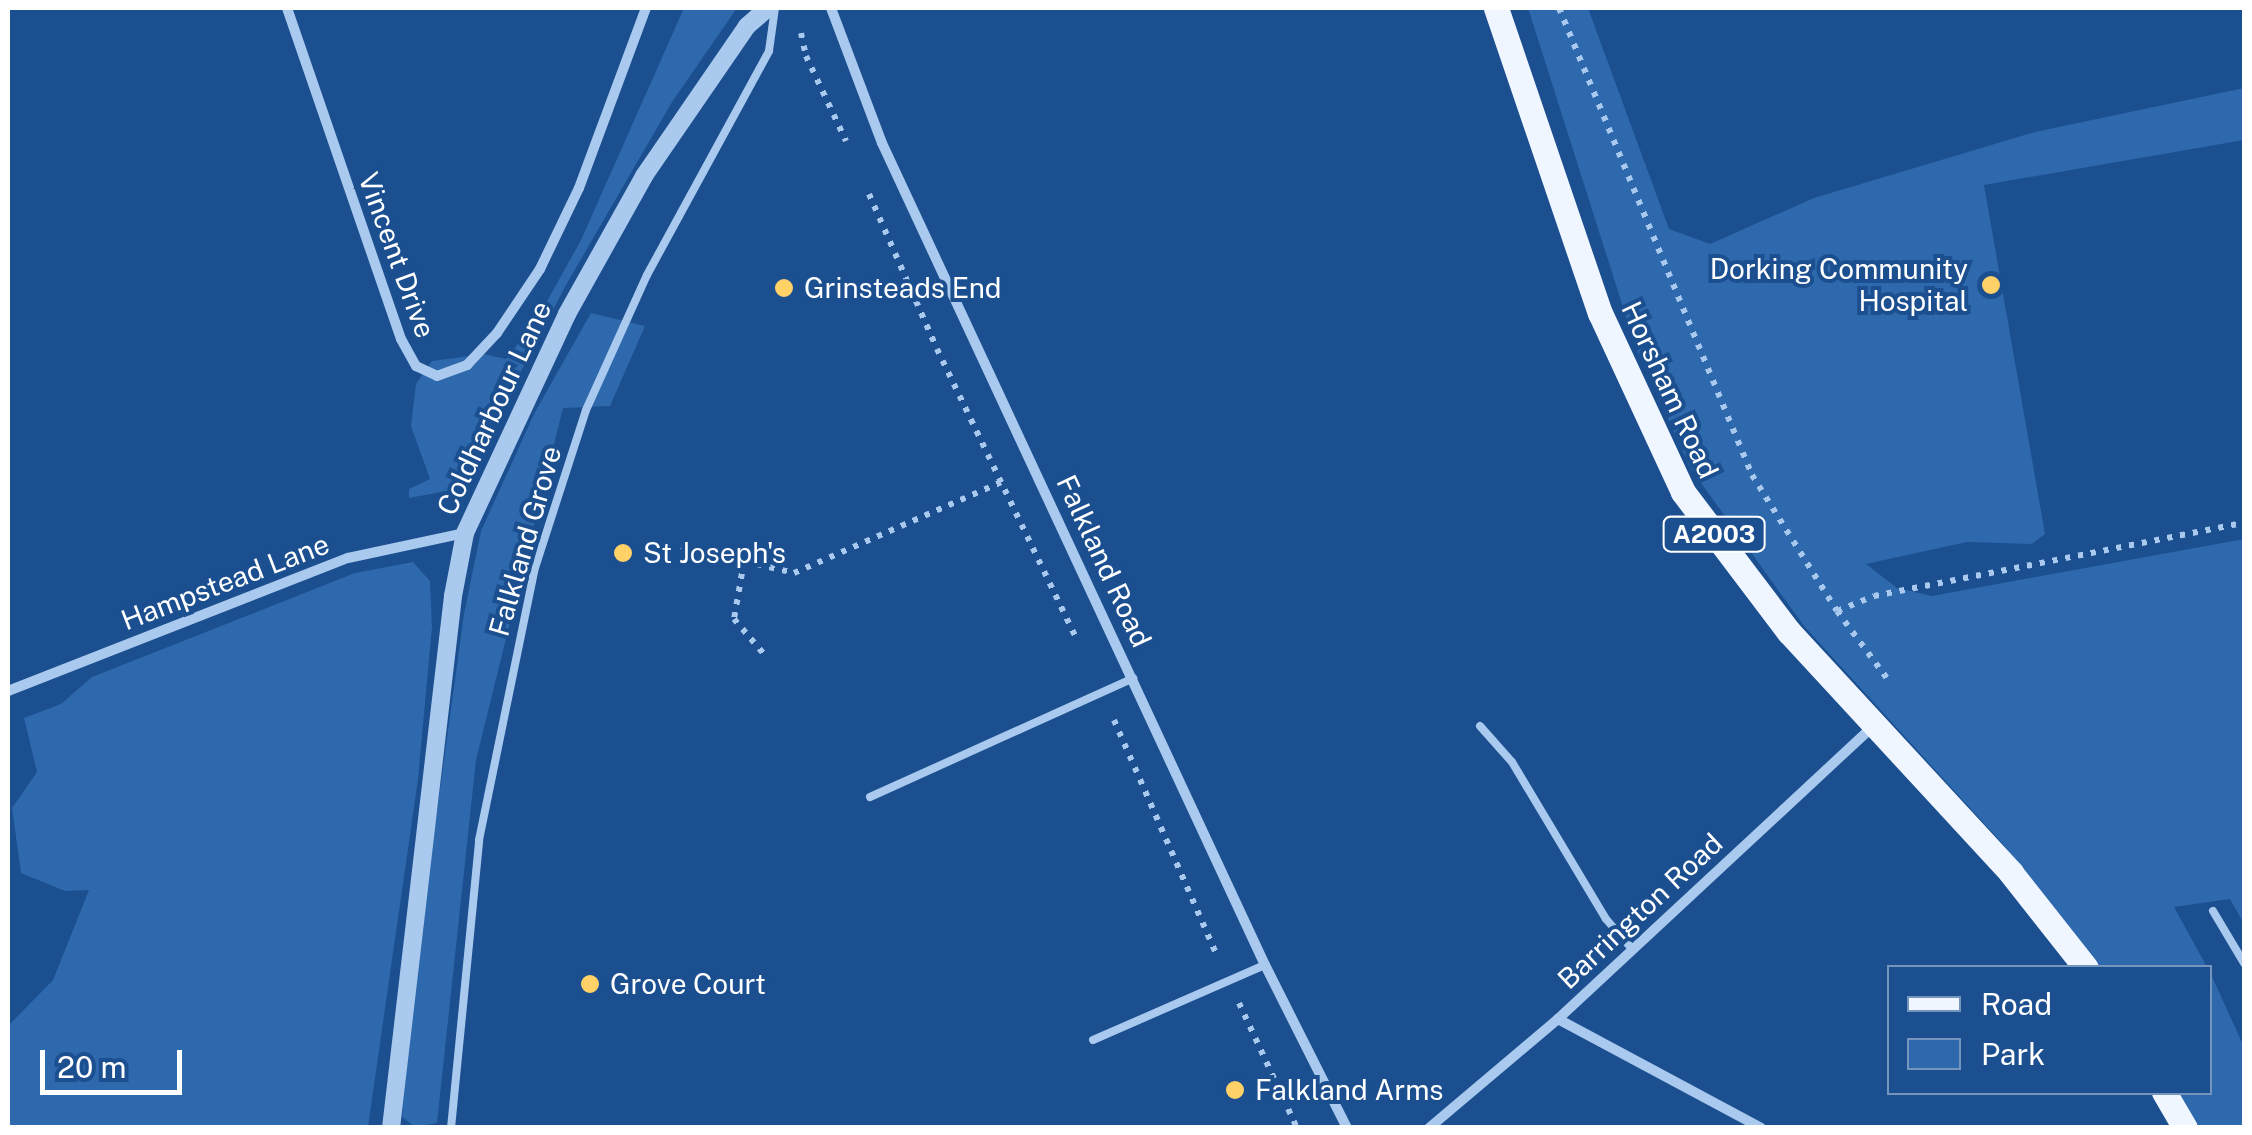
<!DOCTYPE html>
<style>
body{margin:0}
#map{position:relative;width:2252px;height:1135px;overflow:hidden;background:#1b4f8f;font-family:"Public Sans",sans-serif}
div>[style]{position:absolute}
.green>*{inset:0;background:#2e69ad}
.path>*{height:6px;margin-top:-3px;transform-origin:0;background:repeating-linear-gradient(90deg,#a9c9ee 0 5px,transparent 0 13px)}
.service>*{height:8px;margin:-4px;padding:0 4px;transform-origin:4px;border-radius:4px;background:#a9c9ee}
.minor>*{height:10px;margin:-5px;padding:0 5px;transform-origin:5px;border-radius:5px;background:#a9c9ee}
.tertiary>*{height:18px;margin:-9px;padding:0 9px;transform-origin:9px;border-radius:9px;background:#a9c9ee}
.primary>*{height:25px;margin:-12.5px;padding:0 12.5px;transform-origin:12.5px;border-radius:12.5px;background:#f0f6ff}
.dots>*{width:28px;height:28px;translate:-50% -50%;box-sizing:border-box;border:5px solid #1b4f8f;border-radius:50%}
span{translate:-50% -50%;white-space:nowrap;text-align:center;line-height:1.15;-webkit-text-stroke:8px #1b4f8f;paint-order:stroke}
.shield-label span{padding:2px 8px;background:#1b4f8f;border:2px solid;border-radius:8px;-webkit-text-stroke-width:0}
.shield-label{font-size:25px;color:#fff;font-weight:700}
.street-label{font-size:28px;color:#fff}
.poi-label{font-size:28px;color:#fff}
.right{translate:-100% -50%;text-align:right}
.left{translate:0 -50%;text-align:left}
.frame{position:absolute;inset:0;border:10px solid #fff;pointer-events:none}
.legend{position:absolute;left:1887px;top:965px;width:325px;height:130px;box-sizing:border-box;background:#1b4f8f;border:2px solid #7695bc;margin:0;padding:12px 18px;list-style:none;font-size:30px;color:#fff}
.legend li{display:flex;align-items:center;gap:20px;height:50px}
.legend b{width:50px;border:2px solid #7695bc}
.scale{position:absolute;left:40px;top:1050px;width:142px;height:45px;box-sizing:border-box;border:5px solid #fff;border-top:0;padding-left:12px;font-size:30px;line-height:35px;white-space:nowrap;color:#fff;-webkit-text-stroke:8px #1b4f8f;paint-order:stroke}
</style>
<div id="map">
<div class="green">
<div style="clip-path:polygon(684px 8px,737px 8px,672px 102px,566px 285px,483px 444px,452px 490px,409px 498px,409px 489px,430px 479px,411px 426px,416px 384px,432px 361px,484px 354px,506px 359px,536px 321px,581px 240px)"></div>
<div style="clip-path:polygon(1528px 8px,1588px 8px,1669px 229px,1710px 244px,1814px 198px,2035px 132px,2244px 88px,2244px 140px,1984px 185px,2045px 534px,2032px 544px,1967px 542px,1866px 564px,1897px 588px,1932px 596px,2244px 539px,2244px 924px,2230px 899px,2174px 907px,2207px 967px,2099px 967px,2002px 843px,1804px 626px,1691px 469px,1636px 348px)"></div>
<div style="clip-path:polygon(591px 313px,645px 326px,610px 406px,563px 408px,476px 760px,437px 1123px,415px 1127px,402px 1117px,416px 965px,464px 614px,481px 531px,535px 412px)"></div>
<div style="clip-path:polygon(413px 562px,430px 581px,432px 627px,418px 779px,368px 1127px,8px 1127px,8px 1026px,53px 980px,89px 890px,65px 891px,21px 873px,12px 808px,37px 772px,24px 718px,61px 704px,92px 677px,355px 573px)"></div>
<div style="clip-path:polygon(2210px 972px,2244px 1047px,2244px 1127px,2199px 1127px,2178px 1093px,2210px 1092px)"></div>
</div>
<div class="path">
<div style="left:1559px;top:8px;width:505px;rotate:67.55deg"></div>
<div style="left:1752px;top:475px;width:160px;rotate:58deg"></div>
<div style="left:1837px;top:611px;width:87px;rotate:53.4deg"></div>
<div style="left:801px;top:33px;width:24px;rotate:78deg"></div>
<div style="left:806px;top:56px;width:94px;rotate:64.8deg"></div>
<div style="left:869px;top:194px;width:169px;rotate:66.3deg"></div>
<div style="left:937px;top:349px;width:323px;rotate:64.3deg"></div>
<div style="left:681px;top:546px;width:116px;rotate:13.4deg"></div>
<div style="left:794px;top:573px;width:226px;rotate:-23.7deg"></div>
<div style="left:744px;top:561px;width:59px;rotate:99.8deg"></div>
<div style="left:734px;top:619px;width:45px;rotate:49.5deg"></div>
<div style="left:1837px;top:611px;width:40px;rotate:-22deg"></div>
<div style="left:1874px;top:596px;width:377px;rotate:-11.2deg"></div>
<div style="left:1114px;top:720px;width:257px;rotate:66.4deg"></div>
<div style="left:1239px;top:1003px;width:138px;rotate:65.1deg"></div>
</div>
<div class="service">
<div style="left:1480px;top:726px;width:48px;rotate:48.4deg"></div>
<div style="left:1512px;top:762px;width:183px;rotate:59.1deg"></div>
<div style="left:1606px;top:919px;width:37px;rotate:49deg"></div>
<div style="left:870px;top:797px;width:289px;rotate:-24.3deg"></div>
<div style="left:2213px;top:911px;width:61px;rotate:59.2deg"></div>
<div style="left:1093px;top:1040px;width:188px;rotate:-23.6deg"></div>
<div style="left:451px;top:1128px;width:289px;rotate:-84.4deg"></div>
<div style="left:479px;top:840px;width:275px;rotate:-78.4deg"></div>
<div style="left:534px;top:571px;width:169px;rotate:-72.1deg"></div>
<div style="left:586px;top:410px;width:148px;rotate:-65.7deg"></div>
<div style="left:647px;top:275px;width:255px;rotate:-61.4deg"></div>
<div style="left:769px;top:51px;width:43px;rotate:-82.1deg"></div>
</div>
<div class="minor">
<div style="left:287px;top:8px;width:350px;rotate:71deg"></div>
<div style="left:401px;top:339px;width:31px;rotate:61deg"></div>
<div style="left:416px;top:366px;width:23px;rotate:25deg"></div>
<div style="left:437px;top:376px;width:32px;rotate:-20deg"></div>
<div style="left:467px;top:365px;width:44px;rotate:-46.8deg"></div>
<div style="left:497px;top:333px;width:77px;rotate:-56.1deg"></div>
<div style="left:540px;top:269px;width:90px;rotate:-64.3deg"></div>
<div style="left:579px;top:188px;width:192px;rotate:-69.6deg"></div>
<div style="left:831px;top:8px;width:144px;rotate:69.3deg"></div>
<div style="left:882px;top:143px;width:907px;rotate:65.02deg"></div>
<div style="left:1265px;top:965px;width:182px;rotate:63.3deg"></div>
<div style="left:8px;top:691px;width:365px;rotate:-21.4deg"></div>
<div style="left:348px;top:558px;width:120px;rotate:-12.1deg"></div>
<div style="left:1558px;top:1019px;width:230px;rotate:28.2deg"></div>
<div style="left:1429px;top:1128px;width:169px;rotate:-40.2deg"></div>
<div style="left:1558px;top:1019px;width:429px;rotate:-42.9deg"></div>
</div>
<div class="tertiary">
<div style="left:391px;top:1128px;width:536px;rotate:-83.35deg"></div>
<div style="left:453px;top:596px;width:64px;rotate:-79.2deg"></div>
<div style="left:465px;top:533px;width:242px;rotate:-65deg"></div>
<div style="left:567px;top:314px;width:158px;rotate:-60.8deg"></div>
<div style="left:644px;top:176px;width:182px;rotate:-55.5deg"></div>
<div style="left:747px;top:26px;width:28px;rotate:-41deg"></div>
</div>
<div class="primary">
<div style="left:1496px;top:8px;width:322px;rotate:71.2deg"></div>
<div style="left:1600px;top:313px;width:197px;rotate:65.1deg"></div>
<div style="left:1683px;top:492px;width:176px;rotate:52.9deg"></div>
<div style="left:1789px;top:632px;width:328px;rotate:47.3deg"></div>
<div style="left:2011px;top:873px;width:121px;rotate:51.7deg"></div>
<div style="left:2164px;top:1092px;width:42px;rotate:59.7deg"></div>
</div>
<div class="dots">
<div style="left:1991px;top:285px;background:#ffd166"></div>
<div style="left:784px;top:288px;background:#ffd166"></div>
<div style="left:623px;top:553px;background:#ffd166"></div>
<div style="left:590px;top:984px;background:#ffd166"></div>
<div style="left:1235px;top:1090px;background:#ffd166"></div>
</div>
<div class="shield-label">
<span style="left:1714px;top:534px">A2003</span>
</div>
<div class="street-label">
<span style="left:397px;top:255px;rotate:70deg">Vincent Drive</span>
<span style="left:1670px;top:390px;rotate:65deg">Horsham Road</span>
<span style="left:494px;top:408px;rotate:-65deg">Coldharbour Lane</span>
<span style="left:525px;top:541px;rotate:-74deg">Falkland Grove</span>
<span style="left:1104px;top:561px;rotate:65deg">Falkland Road</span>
<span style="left:225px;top:582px;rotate:-21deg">Hampstead Lane</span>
<span style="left:1640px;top:911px;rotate:-43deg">Barrington Road</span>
</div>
<div class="poi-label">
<span class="right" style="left:1968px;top:285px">Dorking Community<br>Hospital</span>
<span class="left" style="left:804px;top:288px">Grinsteads End</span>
<span class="left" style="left:643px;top:553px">St Joseph's</span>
<span class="left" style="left:610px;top:984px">Grove Court</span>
<span class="left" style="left:1255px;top:1090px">Falkland Arms</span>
</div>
<div class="frame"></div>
<ul class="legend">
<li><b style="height:12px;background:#f0f6ff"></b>Road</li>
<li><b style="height:28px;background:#2e69ad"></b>Park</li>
</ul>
<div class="scale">20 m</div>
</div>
